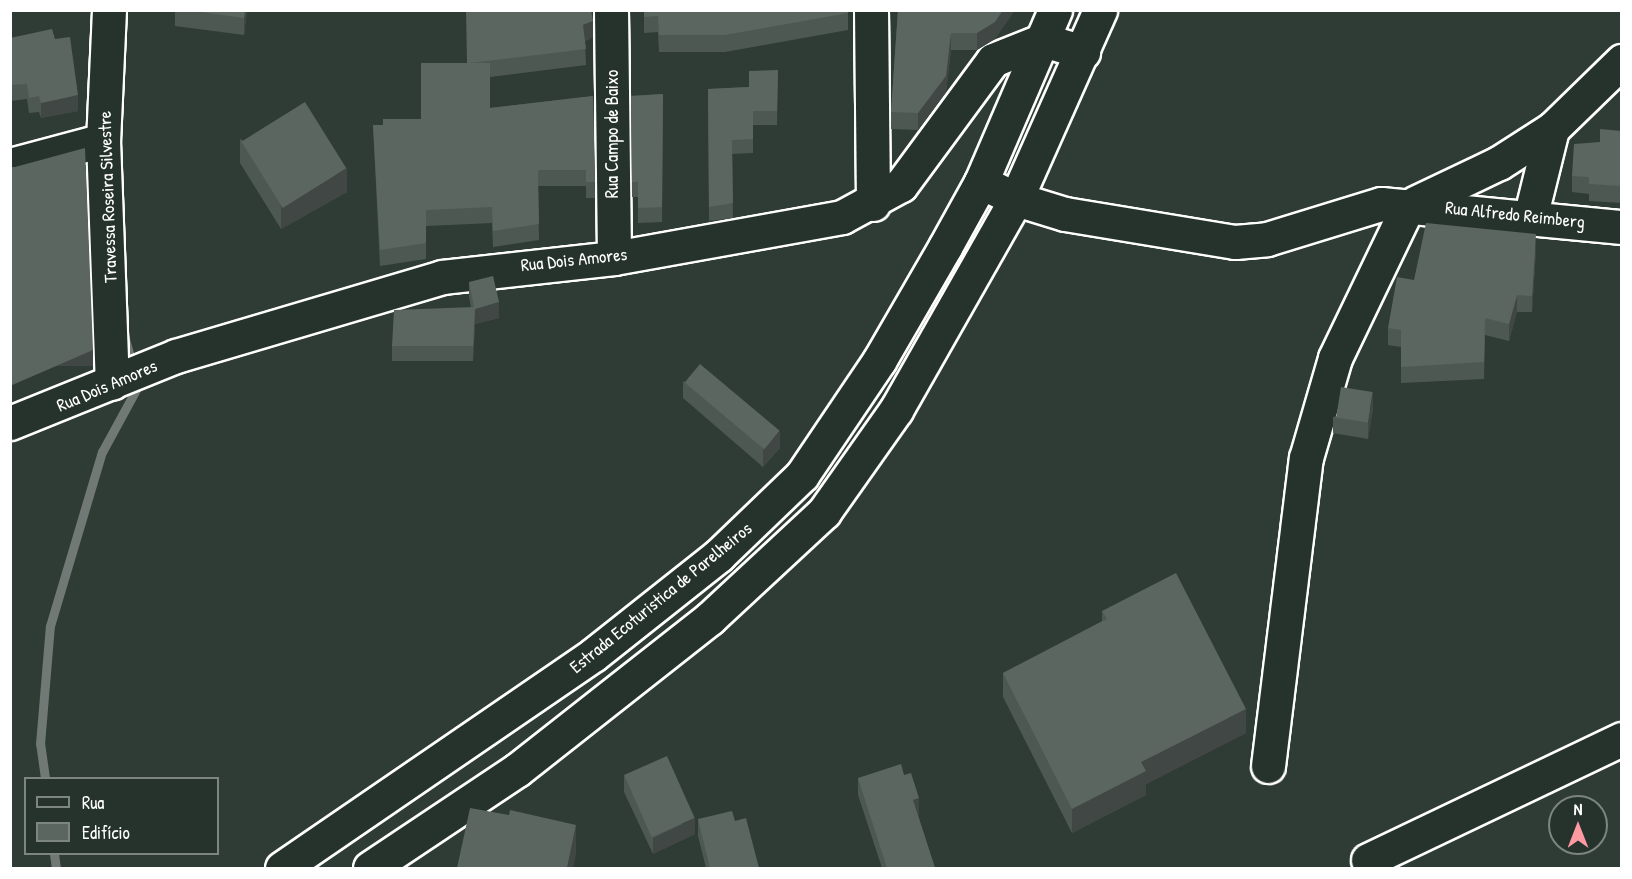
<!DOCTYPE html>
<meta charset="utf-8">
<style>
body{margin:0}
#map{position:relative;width:1632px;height:879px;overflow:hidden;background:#2f3b35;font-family:"Patrick Hand",sans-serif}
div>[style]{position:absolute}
.stream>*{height:9px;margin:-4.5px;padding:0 4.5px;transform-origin:4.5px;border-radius:4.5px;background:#707975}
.roads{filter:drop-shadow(2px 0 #fff) drop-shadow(-2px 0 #fff) drop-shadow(0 2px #fff) drop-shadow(0 -2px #fff)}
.minor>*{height:33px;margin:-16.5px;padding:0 16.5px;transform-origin:16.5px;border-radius:16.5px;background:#26332d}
.primary>*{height:33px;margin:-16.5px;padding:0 16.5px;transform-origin:16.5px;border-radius:16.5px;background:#26332d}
.wall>*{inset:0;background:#4e5853}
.shaded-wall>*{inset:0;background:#404744;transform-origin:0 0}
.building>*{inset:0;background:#5b6661;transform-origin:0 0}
span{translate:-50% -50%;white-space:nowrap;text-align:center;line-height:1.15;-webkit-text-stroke:4.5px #26332d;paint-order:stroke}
.street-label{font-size:18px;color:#fff}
.frame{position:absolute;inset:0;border:12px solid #fff;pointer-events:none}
.legend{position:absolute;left:24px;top:777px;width:195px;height:78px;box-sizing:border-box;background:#26332d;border:2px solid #7d8581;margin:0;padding:8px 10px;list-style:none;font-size:18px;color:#fff}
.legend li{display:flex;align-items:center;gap:12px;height:30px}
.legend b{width:30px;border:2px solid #7d8581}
.north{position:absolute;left:1548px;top:795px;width:60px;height:60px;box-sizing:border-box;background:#26332d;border:2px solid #7d8581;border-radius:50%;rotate:0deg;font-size:16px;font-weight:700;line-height:24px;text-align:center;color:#fff}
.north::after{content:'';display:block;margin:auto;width:21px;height:27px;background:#ff9aa2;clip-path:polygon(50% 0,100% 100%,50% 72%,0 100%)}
</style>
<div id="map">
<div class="stream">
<div style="left:45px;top:778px;width:34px;rotate:-98deg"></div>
<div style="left:40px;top:744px;width:118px;rotate:-85.2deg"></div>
<div style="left:50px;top:626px;width:182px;rotate:-73.4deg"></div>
<div style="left:102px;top:452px;width:75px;rotate:-61.4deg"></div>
<div style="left:138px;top:386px;width:53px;rotate:-105.4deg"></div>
<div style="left:54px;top:854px;width:14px;rotate:82deg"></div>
</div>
<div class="roads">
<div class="minor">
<div style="left:109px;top:10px;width:130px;rotate:92.6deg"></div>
<div style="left:103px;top:140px;width:243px;rotate:87.9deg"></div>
<div style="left:611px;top:10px;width:248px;rotate:89.3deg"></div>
<div style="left:871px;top:10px;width:194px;rotate:89.4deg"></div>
<div style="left:10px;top:165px;width:96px;rotate:-15deg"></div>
<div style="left:981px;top:182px;width:39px;rotate:26deg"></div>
<div style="left:1016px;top:199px;width:51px;rotate:17deg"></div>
<div style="left:1065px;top:214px;width:172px;rotate:9.4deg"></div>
<div style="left:1235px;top:242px;width:32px;rotate:-5deg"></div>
<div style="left:1267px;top:239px;width:119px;rotate:-17.1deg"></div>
<div style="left:1381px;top:204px;width:242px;rotate:5.5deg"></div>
<div style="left:1415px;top:203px;width:93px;rotate:-25.5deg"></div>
<div style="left:1499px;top:163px;width:63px;rotate:-32.7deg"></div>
<div style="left:1552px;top:129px;width:98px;rotate:-44.2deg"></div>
<div style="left:1530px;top:218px;width:92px;rotate:-76.1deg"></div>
<div style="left:10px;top:423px;width:179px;rotate:-22deg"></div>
<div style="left:176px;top:356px;width:277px;rotate:-16.5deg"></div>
<div style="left:442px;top:277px;width:173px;rotate:-6.3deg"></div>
<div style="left:614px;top:258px;width:232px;rotate:-10.2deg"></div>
<div style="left:842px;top:217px;width:67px;rotate:-28.5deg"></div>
<div style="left:901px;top:185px;width:155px;rotate:-53.6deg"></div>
<div style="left:993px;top:60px;width:54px;rotate:-21.8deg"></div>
<div style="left:1043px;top:40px;width:42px;rotate:16.7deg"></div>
<div style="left:1268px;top:766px;width:310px;rotate:-83deg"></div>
<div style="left:1306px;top:458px;width:104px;rotate:-73.8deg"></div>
<div style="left:1335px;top:358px;width:169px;rotate:-64.3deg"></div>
<div style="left:1368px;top:860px;width:281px;rotate:-25.5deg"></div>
</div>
<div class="primary">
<div style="left:282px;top:868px;width:377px;rotate:-34.4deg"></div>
<div style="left:593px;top:655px;width:161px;rotate:-38.4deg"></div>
<div style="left:719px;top:555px;width:115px;rotate:-43.9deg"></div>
<div style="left:802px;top:475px;width:138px;rotate:-56deg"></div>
<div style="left:879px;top:361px;width:132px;rotate:-59.9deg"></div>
<div style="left:945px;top:247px;width:74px;rotate:-61deg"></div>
<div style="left:981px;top:182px;width:187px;rotate:-66.7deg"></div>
<div style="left:370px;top:868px;width:177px;rotate:-33.7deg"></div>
<div style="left:517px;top:770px;width:246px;rotate:-38.2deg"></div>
<div style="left:710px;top:618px;width:156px;rotate:-42.9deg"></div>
<div style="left:824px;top:512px;width:125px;rotate:-54.8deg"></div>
<div style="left:896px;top:410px;width:243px;rotate:-60.4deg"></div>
<div style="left:1016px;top:199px;width:207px;rotate:-66deg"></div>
</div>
</div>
<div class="wall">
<div style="clip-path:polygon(175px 10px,247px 10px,244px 35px,175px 26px)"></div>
<div style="clip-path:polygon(644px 10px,848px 13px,848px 30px,725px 52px,659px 52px,658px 32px,644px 33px)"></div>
<div style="clip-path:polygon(898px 10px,1015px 10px,995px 39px,977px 50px,951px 50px,946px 92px,918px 130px,891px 129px,891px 112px)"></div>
<div style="clip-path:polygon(593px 37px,585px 41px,586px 65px,490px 77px,490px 108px,593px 96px,595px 198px,586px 198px,586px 186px,538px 186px,539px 240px,493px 247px,492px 223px,426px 226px,426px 259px,380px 266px,373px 125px,383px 125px,421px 119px,467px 63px)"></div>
<div style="clip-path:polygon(10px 38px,55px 39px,78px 111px,41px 118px,39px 112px,29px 113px,27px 99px,10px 101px)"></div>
<div style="clip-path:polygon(778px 70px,777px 125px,753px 125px,753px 153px,732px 154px,733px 218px,709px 221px,708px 89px,749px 87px)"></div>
<div style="clip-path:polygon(663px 94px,662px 222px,638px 223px,638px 197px,632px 197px,631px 96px)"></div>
<div style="clip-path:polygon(1622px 131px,1622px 203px,1589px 201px,1589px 194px,1572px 192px,1572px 176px,1600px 142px)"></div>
<div style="clip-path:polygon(240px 139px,347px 192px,281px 229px,240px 163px)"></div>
<div style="clip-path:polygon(1536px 251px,1532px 312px,1517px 312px,1509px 341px,1485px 335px,1484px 379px,1401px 383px,1401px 347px,1388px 345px,1388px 328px,1414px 280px)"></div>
<div style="clip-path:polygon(469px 282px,499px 318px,475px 324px,473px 361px,392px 361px,392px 346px,471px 307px,469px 297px)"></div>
<div style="clip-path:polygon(683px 381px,780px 448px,763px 467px,683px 398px)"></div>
<div style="clip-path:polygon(1373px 409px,1368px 439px,1333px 433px,1333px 417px)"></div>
<div style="clip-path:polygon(1102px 611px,1246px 733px,1146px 784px,1146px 795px,1072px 833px,1003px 697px,1003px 673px,1102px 621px)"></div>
<div style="clip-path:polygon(904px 775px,919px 815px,918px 815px,935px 868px,882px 868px,858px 795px,858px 778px)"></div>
<div style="clip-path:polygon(624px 776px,695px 834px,653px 854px,624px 792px)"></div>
<div style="clip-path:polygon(698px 819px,735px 821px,759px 868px,706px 868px,698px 836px)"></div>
</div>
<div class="shaded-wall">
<div style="clip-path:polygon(245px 10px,247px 10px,244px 35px,244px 18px)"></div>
<div style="clip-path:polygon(1003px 10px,1015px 10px,995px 39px,977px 50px,977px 33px)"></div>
<div style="clip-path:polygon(593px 21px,593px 37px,583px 41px,583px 25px)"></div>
<div style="clip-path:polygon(951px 33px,951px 50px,946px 92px,918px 130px,918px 113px)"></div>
<div style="clip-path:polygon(78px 95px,78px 111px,41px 118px,41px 103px)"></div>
<div style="clip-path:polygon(347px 168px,347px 192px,281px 229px,281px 205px)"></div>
<div style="clip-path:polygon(1536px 234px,1536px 251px,1532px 312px,1532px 296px)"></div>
<div style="clip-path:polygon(1517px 295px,1517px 312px,1509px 341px,1509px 324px)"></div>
<div style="clip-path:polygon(499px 302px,499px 318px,475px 324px,473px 361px,475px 309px)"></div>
<div style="left:93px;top:350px;width:16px;height:90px;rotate:90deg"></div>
<div style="clip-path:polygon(1373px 392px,1373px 409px,1368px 439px,1368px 422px)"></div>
<div style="clip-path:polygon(780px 431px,780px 448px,763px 467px,763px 450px)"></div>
<div style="clip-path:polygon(1246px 709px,1246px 733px,1146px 784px,1146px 795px,1072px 833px,1072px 809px,1141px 762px)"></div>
<div style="clip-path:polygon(919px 798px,919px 815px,913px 817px,913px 800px)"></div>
<div style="clip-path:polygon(695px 818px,695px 834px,653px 854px,653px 838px)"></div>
<div style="clip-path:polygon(576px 825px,576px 855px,573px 868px,567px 868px)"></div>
</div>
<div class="building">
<div style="clip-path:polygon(187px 10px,245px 10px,244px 18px)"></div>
<div style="clip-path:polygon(466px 10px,591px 10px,593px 21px,583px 25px,586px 49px,470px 63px,490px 63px,490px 108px,593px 96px,595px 182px,586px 182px,586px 170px,538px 170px,539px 224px,493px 231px,492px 207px,426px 210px,426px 243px,380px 250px,373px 125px,383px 125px,383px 119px,421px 119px,421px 63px,467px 63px)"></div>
<div style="clip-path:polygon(644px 10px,847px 10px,848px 13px,725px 35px,659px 35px,658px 16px,644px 17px)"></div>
<div style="clip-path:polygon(898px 10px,1003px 10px,995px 22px,977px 33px,951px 33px,946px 76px,918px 113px,891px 112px)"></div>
<div style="clip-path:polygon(52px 29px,55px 39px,70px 37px,78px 95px,41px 103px,39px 96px,29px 98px,27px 84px,10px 85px,10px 38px)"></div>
<div style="clip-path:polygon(778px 70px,777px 111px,753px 111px,753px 139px,732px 140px,733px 203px,709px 207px,708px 89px,749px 87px,749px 71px)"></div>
<div style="clip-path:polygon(663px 94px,662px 207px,638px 208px,638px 182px,632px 182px,631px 96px)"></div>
<div style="left:305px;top:102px;width:78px;height:75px;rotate:58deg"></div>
<div style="clip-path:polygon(1600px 129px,1622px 131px,1622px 186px,1589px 184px,1589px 177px,1572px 176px,1574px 144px,1600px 142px)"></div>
<div style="clip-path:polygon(85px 148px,93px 350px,10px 386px,10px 167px,15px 167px)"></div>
<div style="clip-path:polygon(1426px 223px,1536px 234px,1532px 296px,1517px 295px,1509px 324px,1485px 318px,1484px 362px,1401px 367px,1401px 330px,1388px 328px,1397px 277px,1414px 280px)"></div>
<div style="clip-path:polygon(493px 276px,499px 302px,475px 309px,473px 346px,392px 346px,394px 310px,474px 307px,469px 282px)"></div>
<div style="left:700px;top:364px;width:104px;height:24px;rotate:40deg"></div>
<div style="left:1341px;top:387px;width:32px;height:31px;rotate:9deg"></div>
<div style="clip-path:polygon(1176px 573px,1246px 709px,1141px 762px,1146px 771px,1072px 809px,1003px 673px,1107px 619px,1102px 611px)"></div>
<div style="left:667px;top:756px;width:68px;height:47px;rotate:66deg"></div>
<div style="clip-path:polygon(901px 764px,904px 775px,911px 773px,919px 798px,913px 800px,935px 868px,887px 868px,858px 778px)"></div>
<div style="clip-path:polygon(470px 808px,509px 815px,510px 810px,576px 825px,567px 868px,457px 868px)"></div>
<div style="clip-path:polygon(732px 811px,735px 821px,746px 818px,759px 868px,710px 868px,698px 819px)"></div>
</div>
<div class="street-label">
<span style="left:612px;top:134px;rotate:-90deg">Rua Campo de Baixo</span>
<span style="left:108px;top:197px;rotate:-92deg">Travessa Roseira Silvestre</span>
<span style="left:1515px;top:215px;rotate:6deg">Rua Alfredo Reimberg</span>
<span style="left:574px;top:260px;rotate:-6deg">Rua Dois Amores</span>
<span style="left:107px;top:386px;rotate:-23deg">Rua Dois Amores</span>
<span style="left:661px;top:598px;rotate:-39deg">Estrada Ecoturistica de Parelheiros</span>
</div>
<div class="frame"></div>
<ul class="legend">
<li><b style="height:8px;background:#26332d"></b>Rua</li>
<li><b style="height:16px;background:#5b6661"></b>Edifício</li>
</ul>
<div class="north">N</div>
</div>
